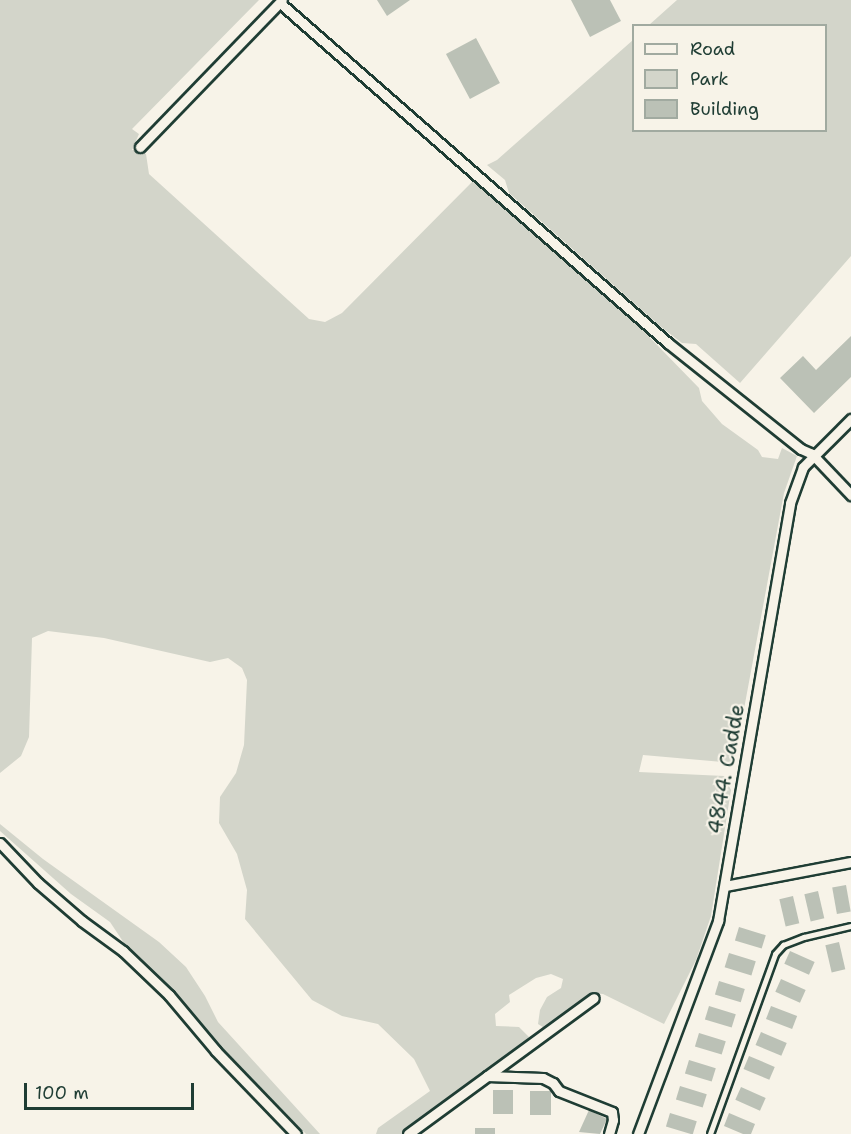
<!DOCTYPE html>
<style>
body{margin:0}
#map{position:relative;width:851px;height:1134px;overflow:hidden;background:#f7f3e8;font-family:"Shantell Sans",sans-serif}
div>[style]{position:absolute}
.green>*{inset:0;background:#d3d5ca}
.building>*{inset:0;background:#bbc1b6;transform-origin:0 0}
.roads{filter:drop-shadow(2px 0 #1f3d34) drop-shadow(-2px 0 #1f3d34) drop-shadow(0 2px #1f3d34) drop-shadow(0 -2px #1f3d34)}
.service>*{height:4.5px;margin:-2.25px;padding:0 2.25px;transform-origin:2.25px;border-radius:2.25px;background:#f7f3e8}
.minor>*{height:9px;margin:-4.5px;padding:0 4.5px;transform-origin:4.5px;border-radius:4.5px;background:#f7f3e8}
span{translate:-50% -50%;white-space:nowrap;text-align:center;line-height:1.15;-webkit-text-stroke:4.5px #f7f3e8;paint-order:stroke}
.street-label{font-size:21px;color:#1f3d34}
.legend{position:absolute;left:632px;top:24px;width:195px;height:108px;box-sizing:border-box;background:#f7f3e8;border:2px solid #a1aaa0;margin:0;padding:8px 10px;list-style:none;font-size:18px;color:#1f3d34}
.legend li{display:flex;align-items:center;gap:12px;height:30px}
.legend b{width:30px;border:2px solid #a1aaa0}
.scale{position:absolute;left:24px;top:1083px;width:170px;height:27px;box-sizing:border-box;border:3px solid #1f3d34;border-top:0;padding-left:8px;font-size:18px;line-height:21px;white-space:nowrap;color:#1f3d34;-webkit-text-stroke:4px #f7f3e8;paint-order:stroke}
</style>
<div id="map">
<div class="green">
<div style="clip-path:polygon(0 0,259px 0,132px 129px,139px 134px,132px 150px,146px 154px,149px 174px,309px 319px,325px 322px,342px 313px,473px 181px,624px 311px,699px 388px,702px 401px,722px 424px,758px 450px,762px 457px,778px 459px,782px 448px,797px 456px,784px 493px,734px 763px,643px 755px,639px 772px,724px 776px,731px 790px,711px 916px,696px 960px,664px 1024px,603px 994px,592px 993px,546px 1029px,538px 1024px,540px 1010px,547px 997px,561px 988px,563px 979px,551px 974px,536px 978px,509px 995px,510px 1002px,495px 1014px,496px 1026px,519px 1027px,529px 1037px,521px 1046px,428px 1112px,402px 1134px,376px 1134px,378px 1128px,430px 1091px,414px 1059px,378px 1024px,342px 1016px,312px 1000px,245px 919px,247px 890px,237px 854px,219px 823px,220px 797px,236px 773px,244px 745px,247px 680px,242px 668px,228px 658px,210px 662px,104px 638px,48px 631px,32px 638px,29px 737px,21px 756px,0 773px)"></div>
<div style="clip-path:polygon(677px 0,851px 0,851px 256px,740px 383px,696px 344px,682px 343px,661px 327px,509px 193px,505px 180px,487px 165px,497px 160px,633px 40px,634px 130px,826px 130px,826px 26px,649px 25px)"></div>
<div style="clip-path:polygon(0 824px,43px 859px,159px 942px,186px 967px,205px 996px,218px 1022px,320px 1134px,306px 1134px,220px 1046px,169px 987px,130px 952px,110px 922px,71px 894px,0 831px)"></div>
</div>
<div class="building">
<div style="clip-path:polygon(377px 0,410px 0,387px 16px)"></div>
<div style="clip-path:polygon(571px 0,610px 0,621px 21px,590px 37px)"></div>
<div style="left:476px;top:38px;width:51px;height:34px;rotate:62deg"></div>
<div style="clip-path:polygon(851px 336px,851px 377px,814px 413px,780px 378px,803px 356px,816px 370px)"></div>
<div style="left:846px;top:885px;width:27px;height:14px;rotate:80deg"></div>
<div style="left:818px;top:891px;width:28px;height:14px;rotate:77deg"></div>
<div style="left:793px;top:896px;width:28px;height:14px;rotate:77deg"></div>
<div style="left:739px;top:927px;width:28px;height:14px;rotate:17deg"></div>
<div style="left:839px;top:942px;width:28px;height:14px;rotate:77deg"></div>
<div style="left:790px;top:951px;width:27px;height:14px;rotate:24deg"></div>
<div style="left:729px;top:953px;width:28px;height:15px;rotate:17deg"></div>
<div style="left:781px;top:979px;width:27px;height:14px;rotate:24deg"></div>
<div style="left:719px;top:981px;width:27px;height:14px;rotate:17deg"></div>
<div style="left:709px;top:1006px;width:28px;height:14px;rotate:17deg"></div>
<div style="left:771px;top:1006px;width:28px;height:14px;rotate:21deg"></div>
<div style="left:761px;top:1032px;width:28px;height:14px;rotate:23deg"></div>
<div style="left:699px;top:1033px;width:28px;height:14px;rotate:17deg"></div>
<div style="left:749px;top:1056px;width:28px;height:14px;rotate:23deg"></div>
<div style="left:689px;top:1060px;width:28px;height:14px;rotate:17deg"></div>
<div style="left:680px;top:1086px;width:28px;height:14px;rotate:17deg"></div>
<div style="left:741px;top:1087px;width:27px;height:14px;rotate:24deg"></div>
<div style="left:493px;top:1090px;width:20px;height:24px"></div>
<div style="left:530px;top:1091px;width:21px;height:24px"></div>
<div style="clip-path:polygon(589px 1110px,607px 1119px,600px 1134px,579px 1132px)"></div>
<div style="left:670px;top:1113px;width:28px;height:14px;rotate:17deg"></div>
<div style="clip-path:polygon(729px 1113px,755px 1124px,751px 1134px,743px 1134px,724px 1126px)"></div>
<div style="left:475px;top:1128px;width:20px;height:6px"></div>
</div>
<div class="roads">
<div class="service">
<div style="left:710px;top:1134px;width:191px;rotate:-70.1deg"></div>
<div style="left:775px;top:954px;width:12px;rotate:-48deg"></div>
<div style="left:783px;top:945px;width:22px;rotate:-21deg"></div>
<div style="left:804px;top:937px;width:48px;rotate:-13.2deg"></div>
</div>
<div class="minor">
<div style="left:280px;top:3px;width:516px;rotate:41.23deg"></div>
<div style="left:668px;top:343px;width:170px;rotate:38.6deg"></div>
<div style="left:801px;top:449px;width:12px;rotate:24deg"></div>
<div style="left:812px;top:454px;width:57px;rotate:46.4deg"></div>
<div style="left:140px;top:147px;width:204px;rotate:-46deg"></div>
<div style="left:0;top:843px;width:55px;rotate:46.5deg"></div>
<div style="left:38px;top:883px;width:58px;rotate:40.8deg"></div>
<div style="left:82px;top:921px;width:51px;rotate:36.2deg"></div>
<div style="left:123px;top:951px;width:64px;rotate:43.7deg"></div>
<div style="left:169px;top:995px;width:73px;rotate:50deg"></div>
<div style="left:216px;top:1051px;width:115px;rotate:46.1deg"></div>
<div style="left:725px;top:886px;width:128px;rotate:-10.8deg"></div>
<div style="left:487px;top:1076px;width:56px;rotate:2deg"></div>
<div style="left:543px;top:1078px;width:11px;rotate:27deg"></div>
<div style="left:553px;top:1083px;width:10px;rotate:53deg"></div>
<div style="left:559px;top:1091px;width:57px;rotate:21.6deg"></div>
<div style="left:612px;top:1112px;width:8px;rotate:83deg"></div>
<div style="left:613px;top:1120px;width:15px;rotate:106deg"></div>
<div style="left:408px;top:1134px;width:230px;rotate:-36.2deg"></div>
<div style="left:638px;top:1134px;width:228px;rotate:-69.4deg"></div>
<div style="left:718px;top:921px;width:424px;rotate:-80.2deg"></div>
<div style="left:790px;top:503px;width:38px;rotate:-70deg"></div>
<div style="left:803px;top:467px;width:68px;rotate:-45deg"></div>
</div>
</div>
<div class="street-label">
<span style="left:726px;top:769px;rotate:-80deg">4844. Cadde</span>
</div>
<ul class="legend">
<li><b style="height:8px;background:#f7f3e8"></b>Road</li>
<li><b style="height:16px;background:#d3d5ca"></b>Park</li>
<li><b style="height:16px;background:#bbc1b6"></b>Building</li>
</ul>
<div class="scale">100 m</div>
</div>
